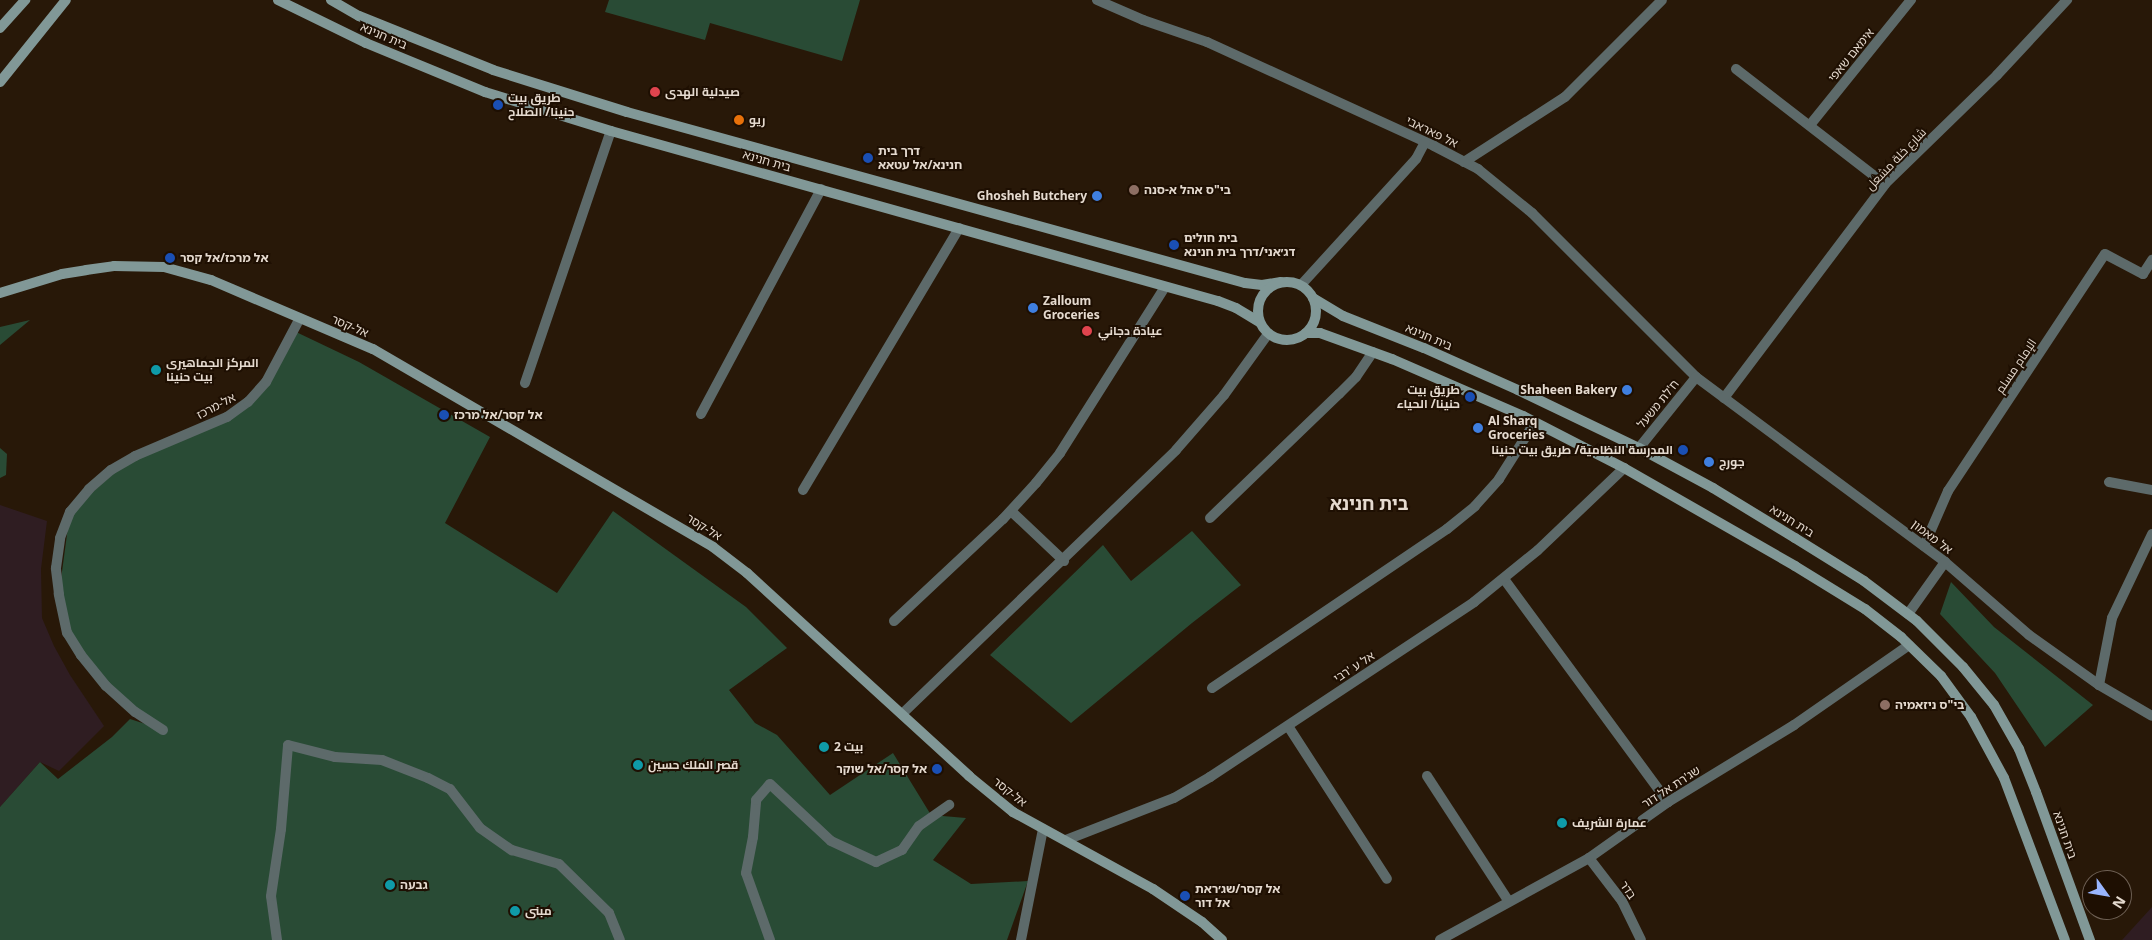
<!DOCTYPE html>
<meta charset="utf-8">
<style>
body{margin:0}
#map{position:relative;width:2152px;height:940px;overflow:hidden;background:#281808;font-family:"Noto Sans",Cairo,"Noto Sans Hebrew",sans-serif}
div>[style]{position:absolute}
.education>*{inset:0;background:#2f1d22}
.green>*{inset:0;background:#294b35}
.street>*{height:10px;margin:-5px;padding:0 5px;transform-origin:5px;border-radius:5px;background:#5d6a6a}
.secondary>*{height:10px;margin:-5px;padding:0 5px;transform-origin:5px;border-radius:5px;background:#819897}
.secondary>.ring{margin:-5px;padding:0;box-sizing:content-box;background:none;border:10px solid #819897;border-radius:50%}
.dots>*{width:14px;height:14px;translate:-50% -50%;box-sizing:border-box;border:2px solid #1e0f02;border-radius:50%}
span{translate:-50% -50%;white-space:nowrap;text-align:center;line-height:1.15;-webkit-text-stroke:4px #1e0f02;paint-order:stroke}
.street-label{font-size:12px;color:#e5dacf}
.poi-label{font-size:12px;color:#e5dacf;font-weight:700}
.left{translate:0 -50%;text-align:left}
.right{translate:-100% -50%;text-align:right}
.district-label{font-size:18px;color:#e5dacf;font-weight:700}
.north{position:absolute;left:2082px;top:870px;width:50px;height:50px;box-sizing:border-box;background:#1e0f02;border:1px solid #6e6054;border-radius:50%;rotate:122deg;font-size:14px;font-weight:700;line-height:20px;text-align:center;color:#e5dacf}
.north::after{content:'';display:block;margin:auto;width:18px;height:22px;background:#99b5fd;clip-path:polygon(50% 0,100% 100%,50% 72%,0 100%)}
</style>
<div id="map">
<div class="education">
<div style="clip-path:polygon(0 505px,47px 521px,41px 569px,42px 618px,54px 646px,70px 675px,104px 726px,59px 771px,40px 762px,0 807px)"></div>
<div style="clip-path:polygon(2152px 907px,2152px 940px,2122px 940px)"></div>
</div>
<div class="green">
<div style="clip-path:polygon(609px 0,860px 0,842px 61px,710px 23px,705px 40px,605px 12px)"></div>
<div style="clip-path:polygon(30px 320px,0 345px,0 327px)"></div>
<div style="clip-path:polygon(294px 331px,359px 362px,490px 437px,445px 523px,557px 593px,613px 511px,746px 607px,787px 648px,729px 690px,755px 723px,777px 735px,830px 795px,893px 753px,931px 815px,966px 818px,933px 860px,971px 884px,1028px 881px,1007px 940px,0 940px,0 807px,40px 762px,58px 779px,112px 737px,130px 719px,161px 729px,96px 674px,67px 633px,59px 594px,70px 512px,129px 460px,248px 402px)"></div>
<div style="clip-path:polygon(0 448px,7px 454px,6px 475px,0 478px)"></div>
<div style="clip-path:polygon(1192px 531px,1241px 585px,1192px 623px,1071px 723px,990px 655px,1103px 545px,1131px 581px)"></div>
<div style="clip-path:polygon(1951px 582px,1994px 627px,2093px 705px,2045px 747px,1995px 673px,1940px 614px)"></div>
</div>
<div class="street">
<div style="left:1097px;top:0;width:50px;rotate:23.5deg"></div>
<div style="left:1143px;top:20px;width:68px;rotate:19deg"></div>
<div style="left:1207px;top:42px;width:250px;rotate:24.6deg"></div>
<div style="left:1434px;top:146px;width:50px;rotate:27.6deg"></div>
<div style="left:1478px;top:169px;width:70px;rotate:39.2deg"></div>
<div style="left:1532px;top:213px;width:232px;rotate:45deg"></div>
<div style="left:1696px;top:377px;width:310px;rotate:36.6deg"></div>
<div style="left:1945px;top:562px;width:111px;rotate:41deg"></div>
<div style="left:2029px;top:635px;width:86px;rotate:35.5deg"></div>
<div style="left:2099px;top:685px;width:61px;rotate:30.3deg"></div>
<div style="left:1736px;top:69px;width:188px;rotate:37.7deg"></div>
<div style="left:1810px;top:125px;width:161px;rotate:-51.1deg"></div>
<div style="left:1464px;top:162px;width:120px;rotate:-32.8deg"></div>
<div style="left:1565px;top:97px;width:137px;rotate:-45deg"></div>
<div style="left:1301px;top:285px;width:171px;rotate:-47.6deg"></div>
<div style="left:1416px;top:159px;width:19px;rotate:-62deg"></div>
<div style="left:525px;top:383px;width:266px;rotate:-71.2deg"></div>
<div style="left:1724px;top:398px;width:268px;rotate:-53deg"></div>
<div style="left:1885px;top:184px;width:156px;rotate:-44.2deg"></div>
<div style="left:1997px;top:75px;width:103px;rotate:-47deg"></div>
<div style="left:701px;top:414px;width:255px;rotate:-61.9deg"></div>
<div style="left:1639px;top:448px;width:91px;rotate:-51.2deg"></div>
<div style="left:2109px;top:482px;width:44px;rotate:10.5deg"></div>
<div style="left:803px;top:490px;width:305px;rotate:-59.2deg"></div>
<div style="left:1011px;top:511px;width:73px;rotate:43.3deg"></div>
<div style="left:1210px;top:518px;width:179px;rotate:-43.9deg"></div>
<div style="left:1339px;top:394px;width:24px;rotate:-45deg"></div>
<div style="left:1356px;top:377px;width:30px;rotate:-56deg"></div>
<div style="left:1924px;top:546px;width:60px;rotate:-66.4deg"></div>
<div style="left:1948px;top:491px;width:284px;rotate:-56.5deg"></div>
<div style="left:2105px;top:254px;width:43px;rotate:27.8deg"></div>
<div style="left:2143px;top:274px;width:17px;rotate:-57deg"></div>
<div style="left:1504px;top:579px;width:277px;rotate:53.7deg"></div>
<div style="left:1908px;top:614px;width:64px;rotate:-54.6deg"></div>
<div style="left:894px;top:621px;width:149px;rotate:-43.1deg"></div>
<div style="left:1003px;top:519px;width:49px;rotate:-47.5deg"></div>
<div style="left:1036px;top:483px;width:38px;rotate:-51deg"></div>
<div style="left:1060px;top:453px;width:196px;rotate:-57.7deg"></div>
<div style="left:2099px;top:685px;width:68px;rotate:-79deg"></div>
<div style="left:2112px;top:618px;width:93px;rotate:-64.5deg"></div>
<div style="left:1212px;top:688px;width:284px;rotate:-34.1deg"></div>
<div style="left:1447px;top:529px;width:36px;rotate:-39deg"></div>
<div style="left:1475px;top:506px;width:36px;rotate:-48deg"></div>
<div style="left:1499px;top:479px;width:67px;rotate:-57.7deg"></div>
<div style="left:902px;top:714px;width:380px;rotate:-43.9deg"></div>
<div style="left:1176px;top:450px;width:73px;rotate:-48.9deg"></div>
<div style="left:1224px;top:395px;width:75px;rotate:-54.2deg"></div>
<div style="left:1288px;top:726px;width:182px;rotate:57.1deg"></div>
<div style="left:163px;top:730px;width:33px;rotate:-147deg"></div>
<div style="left:135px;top:712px;width:39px;rotate:-138deg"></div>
<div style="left:106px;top:686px;width:40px;rotate:-129deg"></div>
<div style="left:81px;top:655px;width:26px;rotate:-122deg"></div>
<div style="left:67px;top:633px;width:40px;rotate:-102deg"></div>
<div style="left:59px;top:594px;width:26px;rotate:-97deg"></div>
<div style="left:56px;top:568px;width:30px;rotate:-82deg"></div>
<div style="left:60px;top:538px;width:28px;rotate:-69deg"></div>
<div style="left:70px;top:512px;width:30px;rotate:-50deg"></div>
<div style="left:89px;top:489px;width:29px;rotate:-41deg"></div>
<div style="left:111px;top:470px;width:28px;rotate:-30deg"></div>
<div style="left:135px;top:456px;width:100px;rotate:-23deg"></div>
<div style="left:227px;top:417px;width:26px;rotate:-36deg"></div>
<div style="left:248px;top:402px;width:27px;rotate:-48deg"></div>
<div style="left:266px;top:382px;width:72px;rotate:-62deg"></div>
<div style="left:1427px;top:776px;width:150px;rotate:56.9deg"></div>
<div style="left:1066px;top:840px;width:116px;rotate:-21.3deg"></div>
<div style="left:1174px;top:798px;width:42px;rotate:-30.3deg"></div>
<div style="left:1210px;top:777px;width:317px;rotate:-33.5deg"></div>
<div style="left:1474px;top:602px;width:82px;rotate:-39.1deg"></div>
<div style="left:1538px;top:550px;width:119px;rotate:-43.6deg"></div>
<div style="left:1589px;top:858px;width:54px;rotate:52.5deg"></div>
<div style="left:1622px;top:901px;width:43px;rotate:64deg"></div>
<div style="left:277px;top:940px;width:44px;rotate:-97.8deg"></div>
<div style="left:271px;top:896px;width:68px;rotate:-81.5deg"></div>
<div style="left:281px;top:829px;width:84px;rotate:-85.2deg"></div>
<div style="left:288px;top:745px;width:49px;rotate:14.3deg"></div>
<div style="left:335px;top:757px;width:47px;rotate:3.7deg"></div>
<div style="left:382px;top:760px;width:49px;rotate:21.4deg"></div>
<div style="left:428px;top:778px;width:25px;rotate:27deg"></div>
<div style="left:450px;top:789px;width:49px;rotate:52.4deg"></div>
<div style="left:480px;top:828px;width:39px;rotate:35deg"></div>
<div style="left:512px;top:850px;width:49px;rotate:16.6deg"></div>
<div style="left:559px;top:864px;width:70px;rotate:44.4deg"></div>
<div style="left:609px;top:913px;width:29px;rotate:68deg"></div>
<div style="left:770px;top:940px;width:71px;rotate:-109.7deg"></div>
<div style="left:746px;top:873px;width:37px;rotate:-79deg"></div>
<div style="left:753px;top:837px;width:37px;rotate:-85deg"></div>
<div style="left:756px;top:800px;width:21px;rotate:-49deg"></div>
<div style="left:770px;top:784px;width:83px;rotate:43.1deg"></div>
<div style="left:831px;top:841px;width:50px;rotate:25deg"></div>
<div style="left:876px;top:862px;width:29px;rotate:-25deg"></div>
<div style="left:902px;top:850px;width:29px;rotate:-55deg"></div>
<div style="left:919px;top:826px;width:37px;rotate:-35deg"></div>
<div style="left:1021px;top:940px;width:113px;rotate:-78.8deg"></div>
<div style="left:1440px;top:940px;width:170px;rotate:-28.8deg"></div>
<div style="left:1589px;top:858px;width:97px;rotate:-35.3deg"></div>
<div style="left:1668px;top:802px;width:148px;rotate:-31.4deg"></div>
<div style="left:1794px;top:725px;width:140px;rotate:-34.8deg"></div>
</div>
<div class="secondary">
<div style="left:278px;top:0;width:98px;rotate:26deg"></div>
<div style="left:366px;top:43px;width:129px;rotate:22.4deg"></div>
<div style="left:485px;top:92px;width:132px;rotate:17.2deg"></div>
<div style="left:611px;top:131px;width:630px;rotate:15.65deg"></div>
<div style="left:1218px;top:301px;width:19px;rotate:21deg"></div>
<div style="left:1236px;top:308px;width:27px;rotate:31deg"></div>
<div style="left:331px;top:0;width:32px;rotate:30deg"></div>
<div style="left:359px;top:16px;width:144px;rotate:21.9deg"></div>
<div style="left:493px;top:70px;width:140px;rotate:17.4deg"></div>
<div style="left:627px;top:112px;width:641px;rotate:15.47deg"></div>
<div style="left:1245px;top:283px;width:17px;rotate:7deg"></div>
<div style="left:1262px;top:285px;width:19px;rotate:-9deg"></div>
<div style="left:0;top:28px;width:38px;rotate:-48deg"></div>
<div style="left:0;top:82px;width:105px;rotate:-51.2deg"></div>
<div class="ring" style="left:1258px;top:282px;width:48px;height:48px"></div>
<div style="left:0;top:293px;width:65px;rotate:-17deg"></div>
<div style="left:62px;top:274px;width:24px;rotate:-9deg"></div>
<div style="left:86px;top:270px;width:28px;rotate:-8deg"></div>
<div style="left:114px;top:266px;width:50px;rotate:1.1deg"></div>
<div style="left:164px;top:267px;width:49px;rotate:15.5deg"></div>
<div style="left:211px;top:280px;width:176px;rotate:23.1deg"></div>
<div style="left:373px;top:349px;width:393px;rotate:30.2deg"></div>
<div style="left:713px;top:547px;width:43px;rotate:37.4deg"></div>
<div style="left:747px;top:573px;width:301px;rotate:42.4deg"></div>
<div style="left:969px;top:776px;width:57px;rotate:39.3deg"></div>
<div style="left:1013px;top:812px;width:160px;rotate:28.8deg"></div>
<div style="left:1153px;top:889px;width:59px;rotate:34deg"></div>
<div style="left:1202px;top:922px;width:27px;rotate:42deg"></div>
<div style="left:1313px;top:298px;width:35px;rotate:31deg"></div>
<div style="left:1343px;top:316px;width:87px;rotate:21.6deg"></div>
<div style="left:1424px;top:348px;width:103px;rotate:24.1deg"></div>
<div style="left:1518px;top:390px;width:134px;rotate:25.6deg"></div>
<div style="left:1639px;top:448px;width:84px;rotate:28.4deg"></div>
<div style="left:1713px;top:488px;width:96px;rotate:31.4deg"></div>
<div style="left:1795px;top:538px;width:81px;rotate:31.9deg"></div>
<div style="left:1864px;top:581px;width:66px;rotate:37deg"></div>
<div style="left:1917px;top:621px;width:65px;rotate:45deg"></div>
<div style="left:1963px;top:667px;width:49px;rotate:50.8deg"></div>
<div style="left:1994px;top:705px;width:51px;rotate:60.4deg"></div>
<div style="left:2019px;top:749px;width:46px;rotate:68.4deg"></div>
<div style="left:2036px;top:792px;width:158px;rotate:70deg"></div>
<div style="left:1306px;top:333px;width:14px"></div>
<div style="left:1320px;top:333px;width:77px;rotate:19.9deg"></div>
<div style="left:1392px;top:359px;width:143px;rotate:23.5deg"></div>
<div style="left:1523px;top:416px;width:114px;rotate:27.2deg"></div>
<div style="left:1624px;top:468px;width:197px;rotate:29.8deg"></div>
<div style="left:1795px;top:566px;width:82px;rotate:31.6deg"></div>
<div style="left:1865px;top:609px;width:46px;rotate:37.9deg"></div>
<div style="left:1901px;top:637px;width:56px;rotate:44.3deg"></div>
<div style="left:1941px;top:676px;width:51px;rotate:53.8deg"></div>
<div style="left:1971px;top:717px;width:69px;rotate:61.6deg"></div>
<div style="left:2004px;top:778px;width:173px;rotate:69.4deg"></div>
</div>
<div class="dots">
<div style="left:655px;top:92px;background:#e0444e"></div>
<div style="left:498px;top:105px;background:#1a4fb4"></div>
<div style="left:739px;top:120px;background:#e8710a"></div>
<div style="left:868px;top:158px;background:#1a4fb4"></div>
<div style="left:1134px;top:190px;background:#8d6e63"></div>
<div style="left:1097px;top:196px;background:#3f7fe0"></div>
<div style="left:1174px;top:245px;background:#1a4fb4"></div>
<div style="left:170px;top:258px;background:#1a4fb4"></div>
<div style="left:1033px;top:308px;background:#3f7fe0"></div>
<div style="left:1087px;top:331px;background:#e0444e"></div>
<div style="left:156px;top:370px;background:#0f9aa8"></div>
<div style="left:1627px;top:390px;background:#3f7fe0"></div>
<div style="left:1470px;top:397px;background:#1a4fb4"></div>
<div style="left:444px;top:415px;background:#1a4fb4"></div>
<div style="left:1478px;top:428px;background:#3f7fe0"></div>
<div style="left:1683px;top:450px;background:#1a4fb4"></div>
<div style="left:1709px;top:462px;background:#3f7fe0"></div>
<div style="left:1885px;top:705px;background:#8d6e63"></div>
<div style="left:824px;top:747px;background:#0f9aa8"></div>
<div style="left:638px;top:765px;background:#0f9aa8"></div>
<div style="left:937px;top:769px;background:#1a4fb4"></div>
<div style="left:1562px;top:823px;background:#0f9aa8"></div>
<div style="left:390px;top:885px;background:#0f9aa8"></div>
<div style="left:1185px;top:896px;background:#1a4fb4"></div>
<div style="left:515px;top:911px;background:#0f9aa8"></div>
</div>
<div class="street-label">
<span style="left:384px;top:36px;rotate:23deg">בית חנינא</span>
<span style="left:1851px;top:55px;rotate:-51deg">אימאם שאפי</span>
<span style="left:1432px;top:132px;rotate:26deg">אל פאראבי</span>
<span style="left:1896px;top:159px;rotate:-46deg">شارع خلة مشعل</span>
<span style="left:767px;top:161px;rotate:16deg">בית חנינא</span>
<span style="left:350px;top:326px;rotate:23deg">אל-קסר</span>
<span style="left:1429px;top:337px;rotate:23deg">בית חנינא</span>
<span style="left:2016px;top:366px;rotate:-56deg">الإمام مسلم</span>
<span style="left:1658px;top:404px;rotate:-51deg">ח'לת משעל</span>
<span style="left:216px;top:406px;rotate:-28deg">אל-מרכז</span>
<span style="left:1792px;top:521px;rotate:32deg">בית חנינא</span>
<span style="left:704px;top:527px;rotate:32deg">אל-קסר</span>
<span style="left:1932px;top:537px;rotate:37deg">אל מאמון</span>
<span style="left:1354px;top:667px;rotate:-33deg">אל ע 'רבי</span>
<span style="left:1671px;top:787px;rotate:-33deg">שג'רת אל דור</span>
<span style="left:1010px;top:792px;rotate:38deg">אל-קסר</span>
<span style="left:2065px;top:835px;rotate:71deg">בית חנינא</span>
<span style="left:1628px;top:890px;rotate:56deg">בדר</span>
</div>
<div class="poi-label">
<span class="left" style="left:665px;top:92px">صيدلية الهدى</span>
<span class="left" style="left:508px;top:105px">طريق بيت<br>حنينا/ الصلاح</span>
<span class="left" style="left:749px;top:120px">ريو</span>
<span class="left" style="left:878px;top:158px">דרך בית<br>חנינא/אל עטאא</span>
<span class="left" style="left:1144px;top:190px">בי"ס אהל א-סנה</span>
<span class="right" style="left:1087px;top:196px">Ghosheh Butchery</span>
<span class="left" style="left:1184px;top:245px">בית חולים<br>דג׳אני/דרך בית חנינא</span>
<span class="left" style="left:180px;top:258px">אל מרכז/אל קסר</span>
<span class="left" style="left:1043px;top:308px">Zalloum<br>Groceries</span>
<span class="left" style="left:1098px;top:331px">عيادة دجاني</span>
<span class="left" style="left:166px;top:370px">المركز الجماهيري<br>بيت حنينا</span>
<span class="right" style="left:1460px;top:397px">طريق بيت<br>حنينا/ الحياء</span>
<span class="right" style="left:1617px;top:390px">Shaheen Bakery</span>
<span class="left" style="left:454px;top:415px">אל קסר/אל מרכז</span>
<span class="left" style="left:1488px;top:428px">Al Sharq<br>Groceries</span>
<span class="right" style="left:1673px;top:450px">المدرسة النظامية/ طريق بيت حنينا</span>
<span class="left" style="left:1719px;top:462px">جورج</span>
<span class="left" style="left:1895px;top:705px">בי"ס ניזאמיה</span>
<span class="left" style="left:834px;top:747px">بيت 2</span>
<span class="left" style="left:648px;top:765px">قصر الملك حسين</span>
<span class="right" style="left:927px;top:769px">אל קסר/אל שוקר</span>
<span class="left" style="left:1572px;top:823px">عمارة الشريف</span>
<span class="left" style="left:400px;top:885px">גבעה</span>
<span class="left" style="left:1195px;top:896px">אל קסר/שג׳ראת<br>אל דור</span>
<span class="left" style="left:525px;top:911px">مبنى</span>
</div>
<div class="district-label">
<span style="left:1369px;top:503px">בית חנינא</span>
</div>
<div class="north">N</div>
</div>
